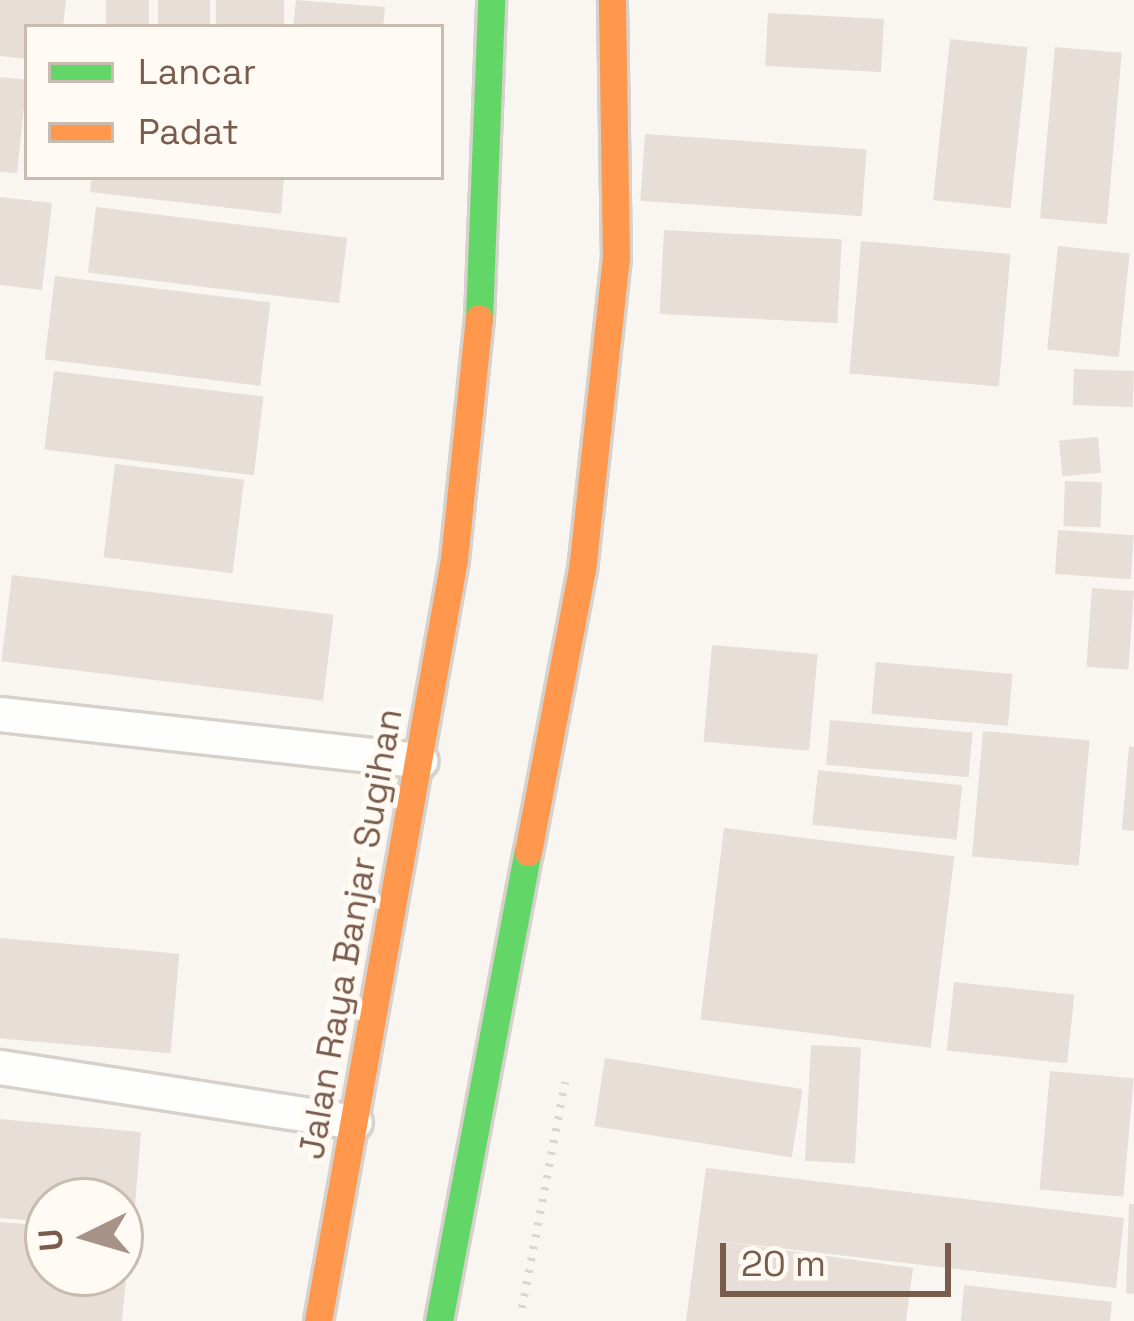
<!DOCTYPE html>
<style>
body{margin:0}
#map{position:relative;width:1134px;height:1321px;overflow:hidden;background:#f9f5f0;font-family:"Space Grotesk",sans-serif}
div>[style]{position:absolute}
.building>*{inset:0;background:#e6ded7;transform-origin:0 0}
.path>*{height:8px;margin-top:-4px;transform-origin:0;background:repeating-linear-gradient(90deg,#dcd5d0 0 3px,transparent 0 12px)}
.roads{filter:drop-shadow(3px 0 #d7d1cb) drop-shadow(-3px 0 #d7d1cb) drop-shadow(0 3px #d7d1cb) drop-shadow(0 -3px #d7d1cb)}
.lane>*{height:33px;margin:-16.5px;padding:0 16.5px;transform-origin:16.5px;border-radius:16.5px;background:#fefefd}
.fast>*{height:27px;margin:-13.5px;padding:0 13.5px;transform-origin:13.5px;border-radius:13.5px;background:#63d668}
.slow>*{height:27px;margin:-13.5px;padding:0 13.5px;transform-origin:13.5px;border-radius:13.5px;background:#ff974d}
span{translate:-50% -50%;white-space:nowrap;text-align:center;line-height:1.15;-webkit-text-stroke:10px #fffaf3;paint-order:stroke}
.street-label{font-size:36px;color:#7a5c4d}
.legend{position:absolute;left:24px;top:24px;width:420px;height:156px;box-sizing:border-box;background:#fffaf3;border:3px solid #cabbb1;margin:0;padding:15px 21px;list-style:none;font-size:36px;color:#7a5c4d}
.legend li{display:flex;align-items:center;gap:24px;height:60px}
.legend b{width:60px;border:3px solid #cabbb1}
.north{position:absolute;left:24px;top:1177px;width:120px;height:120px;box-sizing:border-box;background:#fffaf3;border:3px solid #cabbb1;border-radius:50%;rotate:265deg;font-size:33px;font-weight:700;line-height:48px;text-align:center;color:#7a5c4d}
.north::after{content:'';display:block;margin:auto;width:42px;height:54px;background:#a69286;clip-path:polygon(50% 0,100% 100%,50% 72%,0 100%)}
.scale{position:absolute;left:720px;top:1243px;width:231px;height:54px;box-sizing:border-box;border:6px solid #7a5c4d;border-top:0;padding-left:15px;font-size:36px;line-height:42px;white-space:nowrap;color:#7a5c4d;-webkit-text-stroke:9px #fffaf3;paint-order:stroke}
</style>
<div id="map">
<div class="building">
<div style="clip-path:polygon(0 0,66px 0,63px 27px,27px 27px,27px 59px,0 56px)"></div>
<div style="left:106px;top:0;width:43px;height:27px"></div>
<div style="left:158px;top:0;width:52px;height:27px"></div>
<div style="left:216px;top:0;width:68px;height:27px"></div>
<div style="clip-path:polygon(296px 0,385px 7px,383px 27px,293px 27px)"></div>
<div style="left:768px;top:13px;width:116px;height:53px;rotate:3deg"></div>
<div style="left:950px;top:39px;width:78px;height:162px;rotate:6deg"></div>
<div style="left:1055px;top:47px;width:67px;height:172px;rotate:5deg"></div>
<div style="left:0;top:77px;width:27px;height:94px;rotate:6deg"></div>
<div style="left:645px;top:134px;width:222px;height:67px;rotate:4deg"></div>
<div style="clip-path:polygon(92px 177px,284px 177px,281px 214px,90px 192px)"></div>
<div style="clip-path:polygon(0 197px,52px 203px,42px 290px,0 285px)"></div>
<div style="left:96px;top:207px;width:253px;height:66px;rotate:7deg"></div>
<div style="left:664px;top:230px;width:178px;height:84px;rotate:3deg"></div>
<div style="left:861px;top:241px;width:150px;height:133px;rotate:5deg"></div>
<div style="left:1058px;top:246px;width:72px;height:104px;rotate:6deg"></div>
<div style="left:55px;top:276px;width:217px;height:84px;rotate:7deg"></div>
<div style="left:1074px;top:369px;width:60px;height:36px;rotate:2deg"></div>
<div style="left:54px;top:371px;width:211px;height:79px;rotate:7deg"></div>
<div style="left:1098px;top:437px;width:36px;height:39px;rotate:85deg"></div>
<div style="left:115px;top:464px;width:130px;height:94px;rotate:7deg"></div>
<div style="left:1065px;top:481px;width:37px;height:45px;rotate:2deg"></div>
<div style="left:1058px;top:530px;width:76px;height:44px;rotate:4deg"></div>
<div style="left:12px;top:575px;width:324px;height:87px;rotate:7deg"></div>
<div style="left:1092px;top:588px;width:42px;height:79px;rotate:4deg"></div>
<div style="left:712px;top:645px;width:106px;height:97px;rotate:5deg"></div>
<div style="left:876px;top:662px;width:137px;height:52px;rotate:5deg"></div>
<div style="left:830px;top:720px;width:143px;height:45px;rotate:5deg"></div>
<div style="left:983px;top:731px;width:107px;height:126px;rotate:5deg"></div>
<div style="clip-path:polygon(1129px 746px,1134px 747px,1134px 831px,1122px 830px)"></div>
<div style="left:818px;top:770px;width:145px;height:55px;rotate:6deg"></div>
<div style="left:724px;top:828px;width:232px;height:193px;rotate:7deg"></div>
<div style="left:0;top:938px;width:180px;height:100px;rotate:5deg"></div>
<div style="left:954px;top:982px;width:121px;height:69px;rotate:6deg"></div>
<div style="left:811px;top:1045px;width:50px;height:116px;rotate:3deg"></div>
<div style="left:605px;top:1058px;width:200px;height:69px;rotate:9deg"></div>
<div style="left:1050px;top:1071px;width:84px;height:119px;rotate:5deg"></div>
<div style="clip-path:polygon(0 1119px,141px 1132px,133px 1230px,120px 1229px,120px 1201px,48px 1201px,48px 1222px,0 1218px)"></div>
<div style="clip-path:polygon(706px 1168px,1124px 1218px,1116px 1288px,704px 1239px,913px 1268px,906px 1321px,686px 1321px)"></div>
<div style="clip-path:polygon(1129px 1204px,1134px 1204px,1134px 1294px,1126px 1293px)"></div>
<div style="clip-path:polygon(0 1222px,48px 1226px,48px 1273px,120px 1273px,120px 1232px,130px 1233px,122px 1321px,0 1321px)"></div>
<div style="clip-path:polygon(964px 1285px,1112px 1302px,1110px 1321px,961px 1321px)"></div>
</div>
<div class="path">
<div style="left:522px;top:1308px;width:230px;rotate:-79.2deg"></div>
</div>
<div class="roads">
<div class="lane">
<div style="left:0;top:714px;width:423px;rotate:6.3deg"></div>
<div style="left:0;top:1067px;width:359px;rotate:8.8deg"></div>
</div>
<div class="fast">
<div style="left:479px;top:318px;width:318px;rotate:-87.8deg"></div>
<div style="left:439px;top:1321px;width:477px;rotate:-79.3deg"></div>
</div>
<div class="slow">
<div style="left:528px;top:852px;width:287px;rotate:-79.2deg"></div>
<div style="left:582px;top:570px;width:313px;rotate:-83.8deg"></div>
<div style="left:616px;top:259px;width:259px;rotate:-90.9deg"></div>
<div style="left:318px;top:1321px;width:774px;rotate:-79.88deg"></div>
<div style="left:454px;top:559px;width:242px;rotate:-84.1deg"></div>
</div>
</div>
<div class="street-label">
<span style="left:351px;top:934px;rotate:-80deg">Jalan Raya Banjar Sugihan</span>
</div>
<ul class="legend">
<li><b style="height:15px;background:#63d668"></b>Lancar</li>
<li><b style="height:15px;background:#ff974d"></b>Padat</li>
</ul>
<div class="north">U</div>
<div class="scale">20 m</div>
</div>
